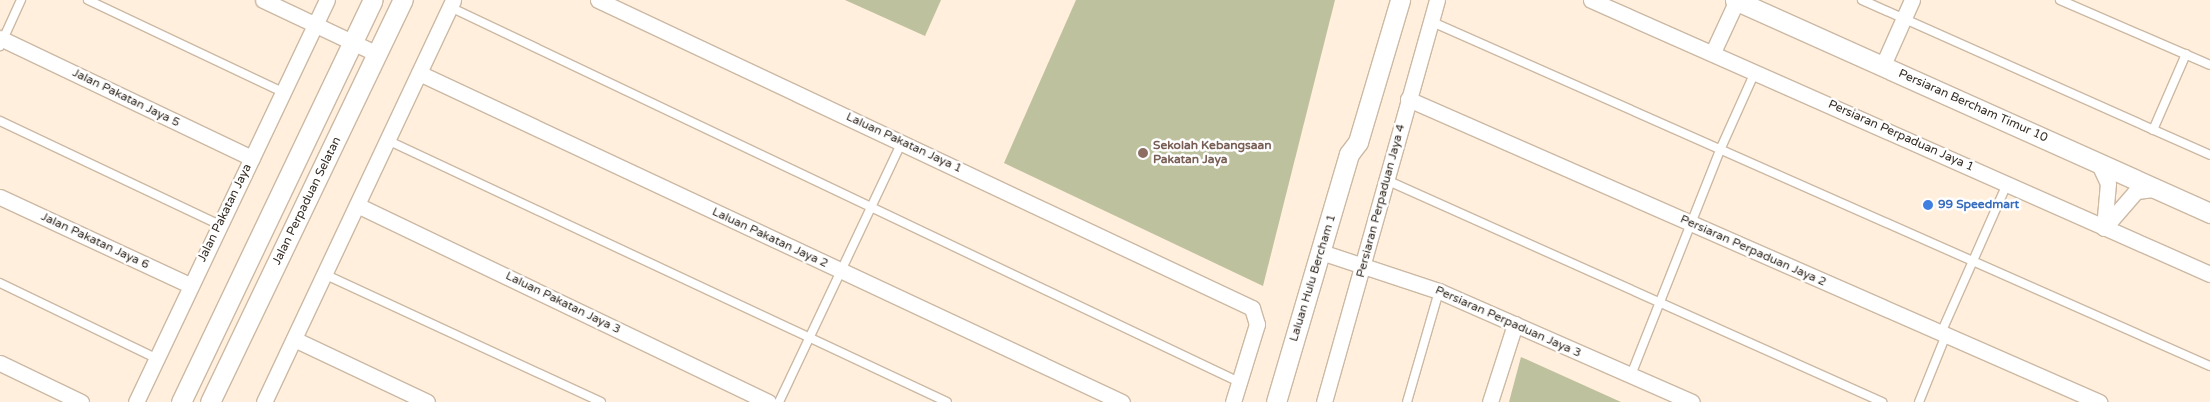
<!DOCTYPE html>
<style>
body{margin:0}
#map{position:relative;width:2210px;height:402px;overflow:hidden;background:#ffefdc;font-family:"Varela Round",sans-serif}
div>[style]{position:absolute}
.green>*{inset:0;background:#bec19e}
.roads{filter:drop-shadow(1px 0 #ccb9a4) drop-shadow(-1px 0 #ccb9a4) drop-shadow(0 1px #ccb9a4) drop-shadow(0 -1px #ccb9a4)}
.service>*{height:8px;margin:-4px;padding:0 4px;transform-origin:4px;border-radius:4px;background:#fff}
.minor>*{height:15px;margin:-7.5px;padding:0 7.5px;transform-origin:7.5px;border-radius:7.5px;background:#fff}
.tertiary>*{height:19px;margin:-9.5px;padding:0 9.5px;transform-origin:9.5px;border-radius:9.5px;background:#fff}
.dots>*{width:14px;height:14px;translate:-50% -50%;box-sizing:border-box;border:2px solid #fff;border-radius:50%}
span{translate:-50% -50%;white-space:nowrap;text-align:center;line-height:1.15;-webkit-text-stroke:5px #fff;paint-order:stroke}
.street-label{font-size:12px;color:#352d25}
.education-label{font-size:12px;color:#785e54;font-weight:700}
.left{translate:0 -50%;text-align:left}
.shop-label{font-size:12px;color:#366cbe;font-weight:700}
</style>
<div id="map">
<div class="green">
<div style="clip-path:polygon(845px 0,941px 0,925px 36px)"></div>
<div style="clip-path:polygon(1076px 0,1335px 0,1263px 286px,1004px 163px)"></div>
<div style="clip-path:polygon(1521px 357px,1621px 402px,1509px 402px)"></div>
</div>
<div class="roads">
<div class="service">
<div style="left:88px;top:0;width:216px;rotate:25.3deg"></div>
<div style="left:1862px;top:0;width:381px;rotate:24deg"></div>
<div style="left:2060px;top:0;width:163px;rotate:23.4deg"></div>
<div style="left:450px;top:7px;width:874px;rotate:25.42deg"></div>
<div style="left:1430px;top:21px;width:853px;rotate:23.86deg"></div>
<div style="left:0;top:46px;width:51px;rotate:-65.5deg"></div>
<div style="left:0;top:121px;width:243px;rotate:25.3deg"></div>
<div style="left:2153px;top:130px;width:83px;rotate:-66.5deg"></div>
<div style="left:387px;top:140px;width:618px;rotate:25.07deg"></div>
<div style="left:1384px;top:179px;width:546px;rotate:24.12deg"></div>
<div style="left:324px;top:274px;width:305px;rotate:24.8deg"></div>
<div style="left:0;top:283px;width:173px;rotate:25.7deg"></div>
<div style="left:1941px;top:333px;width:163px;rotate:-66.1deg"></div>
<div style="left:1631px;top:375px;width:242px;rotate:-68.4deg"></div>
<div style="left:1720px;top:150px;width:85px;rotate:-65.8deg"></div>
<div style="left:779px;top:402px;width:288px;rotate:-64.7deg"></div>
<div style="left:1407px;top:402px;width:116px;rotate:-73.9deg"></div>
<div style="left:1919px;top:402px;width:72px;rotate:-68.1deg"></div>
</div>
<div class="minor">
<div style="left:263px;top:0;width:126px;rotate:25.3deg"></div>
<div style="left:598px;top:0;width:723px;rotate:25.22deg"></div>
<div style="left:1252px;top:308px;width:17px;rotate:73deg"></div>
<div style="left:1257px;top:324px;width:82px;rotate:107.1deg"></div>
<div style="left:1591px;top:0;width:677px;rotate:23.88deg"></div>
<div style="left:0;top:38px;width:279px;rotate:25.5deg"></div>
<div style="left:1713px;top:52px;width:57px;rotate:-65.2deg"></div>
<div style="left:1883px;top:65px;width:71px;rotate:-66deg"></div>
<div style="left:419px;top:73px;width:776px;rotate:25.08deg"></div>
<div style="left:1408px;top:99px;width:755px;rotate:23.68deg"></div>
<div style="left:2098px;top:162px;width:23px;rotate:65deg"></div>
<div style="left:2108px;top:183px;width:45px;rotate:95.1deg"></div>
<div style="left:0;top:197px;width:209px;rotate:24.9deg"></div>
<div style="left:357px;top:205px;width:456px;rotate:25.6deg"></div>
<div style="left:2104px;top:228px;width:49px;rotate:-49.1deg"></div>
<div style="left:2136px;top:191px;width:20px;rotate:-6deg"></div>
<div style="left:1321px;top:252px;width:124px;rotate:18.3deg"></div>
<div style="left:1439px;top:291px;width:276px;rotate:23.7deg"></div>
<div style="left:294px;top:339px;width:147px;rotate:25.3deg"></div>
<div style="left:0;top:363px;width:90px;rotate:25.7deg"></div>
<div style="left:136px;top:402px;width:445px;rotate:-64.6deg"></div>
<div style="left:264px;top:402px;width:444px;rotate:-64.8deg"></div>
<div style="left:1324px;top:402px;width:418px;rotate:-74.3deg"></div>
<div style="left:1490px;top:402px;width:82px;rotate:-72.2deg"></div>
</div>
<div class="tertiary">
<div style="left:1735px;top:0;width:521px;rotate:24.15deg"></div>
<div style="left:181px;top:402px;width:445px;rotate:-64.5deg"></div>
<div style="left:210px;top:402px;width:446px;rotate:-64.4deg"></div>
<div style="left:1276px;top:402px;width:259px;rotate:-73.6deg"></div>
<div style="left:1349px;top:154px;width:15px;rotate:-53deg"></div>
<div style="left:1358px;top:142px;width:148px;rotate:-73.5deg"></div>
</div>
</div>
<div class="dots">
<div style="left:1143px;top:153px;background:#8d6e63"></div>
<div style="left:1928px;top:205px;background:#3f7fe0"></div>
</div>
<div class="street-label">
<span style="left:126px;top:98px;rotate:26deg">Jalan Pakatan Jaya 5</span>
<span style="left:1973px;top:106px;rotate:24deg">Persiaran Bercham Timur 10</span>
<span style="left:1901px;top:136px;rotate:24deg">Persiaran Perpaduan Jaya 1</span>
<span style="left:904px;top:143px;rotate:25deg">Laluan Pakatan Jaya 1</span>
<span style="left:307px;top:201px;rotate:-64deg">Jalan Perpaduan Selatan</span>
<span style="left:1381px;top:201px;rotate:-75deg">Persiaran Perpaduan Jaya 4</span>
<span style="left:225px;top:213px;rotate:-64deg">Jalan Pakatan Jaya</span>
<span style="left:770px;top:238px;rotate:25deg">Laluan Pakatan Jaya 2</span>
<span style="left:95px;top:241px;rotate:25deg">Jalan Pakatan Jaya 6</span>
<span style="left:1753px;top:251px;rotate:24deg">Persiaran Perpaduan Jaya 2</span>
<span style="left:1313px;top:278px;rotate:-73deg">Laluan Hulu Bercham 1</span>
<span style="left:563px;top:303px;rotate:26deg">Laluan Pakatan Jaya 3</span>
<span style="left:1508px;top:322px;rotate:24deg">Persiaran Perpaduan Jaya 3</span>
</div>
<div class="education-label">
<span class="left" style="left:1153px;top:153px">Sekolah Kebangsaan<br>Pakatan Jaya</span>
</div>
<div class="shop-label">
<span class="left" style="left:1938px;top:205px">99 Speedmart</span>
</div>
</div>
